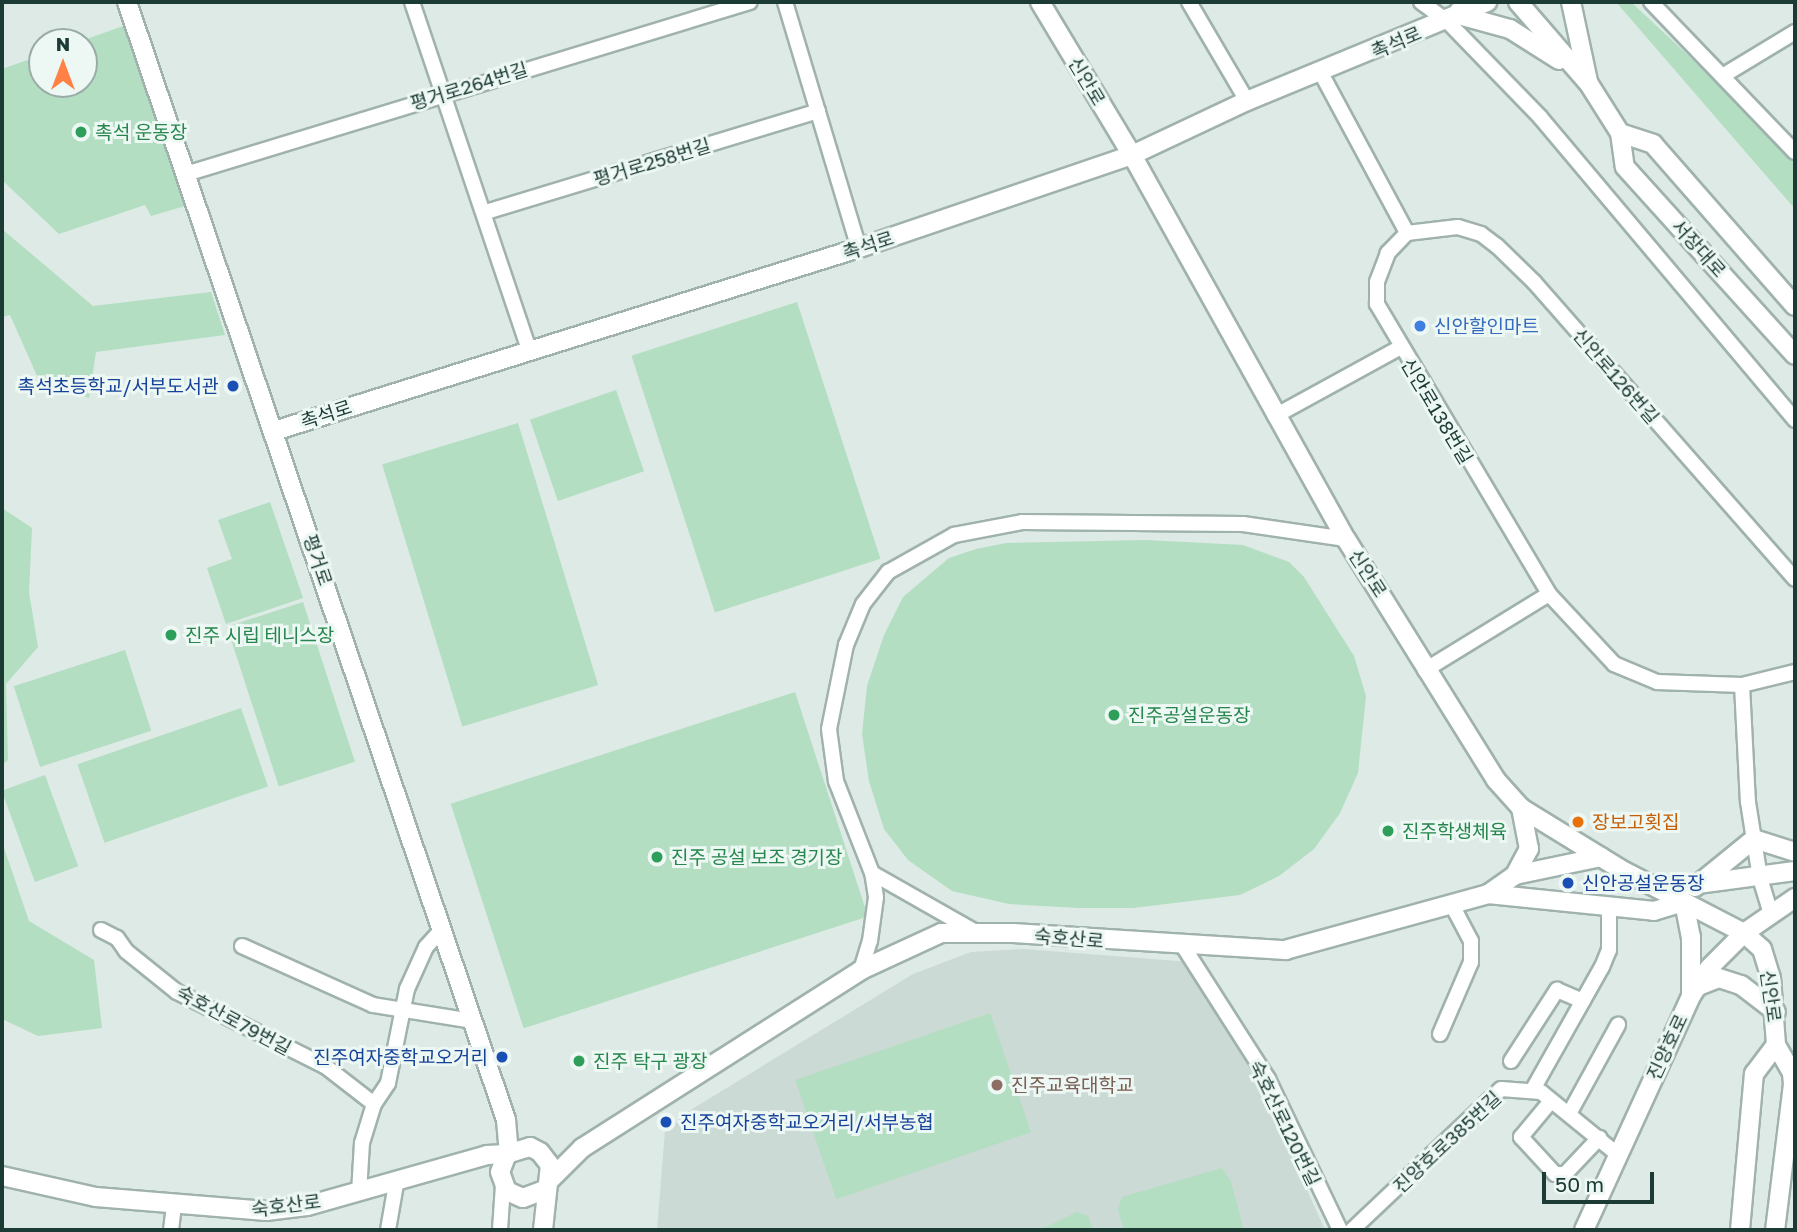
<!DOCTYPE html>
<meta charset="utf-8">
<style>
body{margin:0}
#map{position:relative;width:1797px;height:1232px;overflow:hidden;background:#ddeae5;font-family:"Golos Text","Noto Sans KR",sans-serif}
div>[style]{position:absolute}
.built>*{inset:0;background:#cbdad4}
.green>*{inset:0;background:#b3dec2;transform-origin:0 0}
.roads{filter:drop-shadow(2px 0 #a0b2ad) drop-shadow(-2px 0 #a0b2ad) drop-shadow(0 2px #a0b2ad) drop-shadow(0 -2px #a0b2ad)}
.minor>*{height:14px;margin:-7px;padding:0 7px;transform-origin:7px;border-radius:7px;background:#fff}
.tertiary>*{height:18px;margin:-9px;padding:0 9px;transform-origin:9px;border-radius:9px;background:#fff}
.dots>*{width:19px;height:19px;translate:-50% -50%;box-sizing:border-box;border:4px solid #edf7f3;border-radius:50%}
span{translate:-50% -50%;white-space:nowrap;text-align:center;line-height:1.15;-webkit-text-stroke:6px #edf7f3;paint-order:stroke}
.street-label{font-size:19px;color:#1d3b35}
.leisure-label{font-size:19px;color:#27864d}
.left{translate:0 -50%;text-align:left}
.shop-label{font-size:19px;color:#366cbe}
.transit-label{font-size:19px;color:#164399}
.right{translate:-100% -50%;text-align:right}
.food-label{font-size:19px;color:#c56008}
.education-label{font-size:19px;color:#785e54}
.frame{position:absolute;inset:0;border:4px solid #1d3b35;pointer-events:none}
.north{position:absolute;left:28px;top:28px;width:70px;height:70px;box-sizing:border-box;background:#edf7f3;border:2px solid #9aaca7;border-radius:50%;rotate:0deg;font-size:19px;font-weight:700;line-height:28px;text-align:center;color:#1d3b35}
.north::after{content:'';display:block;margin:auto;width:24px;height:32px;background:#ff8146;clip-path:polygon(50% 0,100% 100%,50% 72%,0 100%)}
.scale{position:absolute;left:1542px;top:1172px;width:112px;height:32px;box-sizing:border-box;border:4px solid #1d3b35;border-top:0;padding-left:9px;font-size:21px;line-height:24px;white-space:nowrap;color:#1d3b35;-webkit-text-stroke:5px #edf7f3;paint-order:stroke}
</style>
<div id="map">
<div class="built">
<div style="clip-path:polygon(1024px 949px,1190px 962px,1255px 1075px,1325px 1230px,657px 1230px,665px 1131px,689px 1111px,913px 974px,971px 952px)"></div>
</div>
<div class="green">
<div style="clip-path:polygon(1616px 2px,1631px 2px,1795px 155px,1795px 209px)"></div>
<div style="clip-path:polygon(126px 25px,185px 206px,151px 216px,145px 205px,59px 234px,2px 180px,2px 69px,42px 55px,42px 84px,84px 84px,84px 42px,78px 42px)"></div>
<div style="clip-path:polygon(2px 229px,93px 306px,211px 292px,225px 335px,96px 352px,89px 398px,38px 378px,10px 315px,2px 317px)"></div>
<div style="left:797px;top:302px;width:270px;height:174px;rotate:72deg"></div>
<div style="left:616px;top:390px;width:86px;height:91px;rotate:71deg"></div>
<div style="left:518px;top:423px;width:274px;height:142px;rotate:73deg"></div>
<div style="clip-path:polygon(270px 502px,303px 598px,226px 624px,207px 568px,232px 559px,218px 520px)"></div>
<div style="clip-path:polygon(2px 508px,32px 528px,29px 592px,38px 647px,6px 684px,8px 760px,2px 765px)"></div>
<div style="clip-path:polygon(1146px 540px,1243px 545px,1289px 562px,1304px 577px,1354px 656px,1366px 696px,1358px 773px,1340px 813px,1314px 849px,1279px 876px,1240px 895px,1133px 908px,1078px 908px,1009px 904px,952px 891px,908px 860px,884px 829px,869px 781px,862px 734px,867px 686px,884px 635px,903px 597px,949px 558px,976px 549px,1006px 543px)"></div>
<div style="left:303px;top:602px;width:168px;height:80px;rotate:72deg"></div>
<div style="left:125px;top:650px;width:85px;height:117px;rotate:72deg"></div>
<div style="left:795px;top:692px;width:236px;height:362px;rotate:72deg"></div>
<div style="left:241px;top:708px;width:83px;height:173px;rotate:71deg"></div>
<div style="left:45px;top:775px;width:97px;height:46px;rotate:70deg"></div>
<div style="clip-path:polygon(2px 842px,29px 921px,94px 960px,102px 1028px,38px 1036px,2px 1019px)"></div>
<div style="left:990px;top:1013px;width:126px;height:206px;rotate:71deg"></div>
<div style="clip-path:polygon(1222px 1168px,1231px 1182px,1244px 1230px,1124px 1230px,1118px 1210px,1122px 1197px)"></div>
<div style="clip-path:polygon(1077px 1212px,1088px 1216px,1093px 1230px,1040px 1230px)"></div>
</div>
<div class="roads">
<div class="minor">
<div style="left:412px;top:2px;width:366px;rotate:71.4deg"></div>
<div style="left:785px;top:2px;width:257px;rotate:73.3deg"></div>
<div style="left:1189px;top:2px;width:115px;rotate:59.6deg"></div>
<div style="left:1421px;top:2px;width:32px;rotate:36deg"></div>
<div style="left:1447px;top:21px;width:134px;rotate:45.9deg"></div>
<div style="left:1540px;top:117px;width:396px;rotate:49.9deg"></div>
<div style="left:1651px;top:2px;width:208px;rotate:46.2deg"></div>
<div style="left:1321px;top:73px;width:182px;rotate:61.7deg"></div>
<div style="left:1724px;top:75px;width:83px;rotate:-31.2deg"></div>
<div style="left:189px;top:173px;width:586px;rotate:-16.95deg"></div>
<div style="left:486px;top:212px;width:347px;rotate:-16.9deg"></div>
<div style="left:1407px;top:233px;width:28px;rotate:134deg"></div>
<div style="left:1388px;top:253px;width:31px;rotate:111deg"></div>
<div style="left:1377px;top:282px;width:22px;rotate:90deg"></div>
<div style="left:1377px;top:304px;width:337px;rotate:59.3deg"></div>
<div style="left:1549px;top:594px;width:96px;rotate:47.1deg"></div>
<div style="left:1614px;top:664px;width:47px;rotate:22.7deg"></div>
<div style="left:1657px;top:682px;width:85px;rotate:2deg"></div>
<div style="left:1742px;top:685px;width:55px;rotate:-13.8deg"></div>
<div style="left:1407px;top:233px;width:51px;rotate:-6.7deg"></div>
<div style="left:1458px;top:227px;width:24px;rotate:17deg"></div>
<div style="left:1481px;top:234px;width:20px;rotate:37deg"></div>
<div style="left:1497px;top:246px;width:52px;rotate:44.2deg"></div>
<div style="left:1534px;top:282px;width:395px;rotate:48.7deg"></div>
<div style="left:1275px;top:416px;width:141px;rotate:-28.7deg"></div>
<div style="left:1425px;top:670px;width:145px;rotate:-31.5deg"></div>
<div style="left:1742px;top:685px;width:117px;rotate:87.1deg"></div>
<div style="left:1748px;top:802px;width:77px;rotate:81deg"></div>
<div style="left:1760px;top:878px;width:38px;rotate:73deg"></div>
<div style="left:872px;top:873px;width:117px;rotate:29.6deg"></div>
<div style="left:101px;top:930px;width:18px;rotate:27deg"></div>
<div style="left:117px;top:938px;width:16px;rotate:55deg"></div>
<div style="left:126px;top:951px;width:65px;rotate:38.8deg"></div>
<div style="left:177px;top:992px;width:165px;rotate:26.6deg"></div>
<div style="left:325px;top:1066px;width:62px;rotate:37.8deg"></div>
<div style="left:242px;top:946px;width:144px;rotate:24.2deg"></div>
<div style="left:373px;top:1005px;width:101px;rotate:9.1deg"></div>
<div style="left:1183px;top:946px;width:158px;rotate:57.4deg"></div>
<div style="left:1268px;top:1079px;width:167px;rotate:64.5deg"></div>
<div style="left:861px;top:970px;width:30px;rotate:-73deg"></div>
<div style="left:870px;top:941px;width:44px;rotate:-82.2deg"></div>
<div style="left:876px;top:897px;width:24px;rotate:-99deg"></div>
<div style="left:872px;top:873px;width:99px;rotate:-111.4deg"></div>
<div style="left:836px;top:781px;width:52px;rotate:-97.7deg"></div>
<div style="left:829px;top:729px;width:86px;rotate:-78.6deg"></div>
<div style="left:846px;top:645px;width:44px;rotate:-67.5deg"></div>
<div style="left:863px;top:604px;width:41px;rotate:-52deg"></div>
<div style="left:888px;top:572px;width:76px;rotate:-29.3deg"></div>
<div style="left:954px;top:535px;width:69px;rotate:-10.8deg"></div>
<div style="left:1022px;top:522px;width:221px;rotate:0.5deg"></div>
<div style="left:1243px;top:524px;width:104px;rotate:8.3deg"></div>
<div style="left:1440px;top:1034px;width:78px;rotate:-66.7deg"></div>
<div style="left:1471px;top:962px;width:21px;rotate:-90deg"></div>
<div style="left:1471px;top:941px;width:41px;rotate:-117.8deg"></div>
<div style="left:1511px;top:1061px;width:85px;rotate:-57.1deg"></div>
<div style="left:1557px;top:990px;width:28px;rotate:23deg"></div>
<div style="left:1532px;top:1091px;width:142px;rotate:-60.6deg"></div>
<div style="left:1602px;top:967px;width:18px;rotate:-68deg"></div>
<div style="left:1609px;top:950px;width:44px;rotate:-90deg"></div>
<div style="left:1551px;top:1101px;width:47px;rotate:129.8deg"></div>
<div style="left:1521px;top:1137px;width:50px;rotate:47.4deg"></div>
<div style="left:1555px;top:1174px;width:10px"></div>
<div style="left:1565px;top:1174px;width:50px;rotate:-46.6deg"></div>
<div style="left:1569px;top:1114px;width:102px;rotate:-61.2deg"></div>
<div style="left:359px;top:1193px;width:50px;rotate:-86.6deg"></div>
<div style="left:362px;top:1143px;width:41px;rotate:-72.9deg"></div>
<div style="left:374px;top:1104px;width:25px;rotate:-56deg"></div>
<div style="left:388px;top:1083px;width:96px;rotate:-78.6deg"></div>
<div style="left:407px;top:989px;width:46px;rotate:-65.7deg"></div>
<div style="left:426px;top:947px;width:24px;rotate:-48deg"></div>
<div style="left:171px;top:1230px;width:26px;rotate:-83deg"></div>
<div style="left:388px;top:1230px;width:47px;rotate:-80.1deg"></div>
<div style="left:500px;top:1230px;width:45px;rotate:-86.2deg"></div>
<div style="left:1352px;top:1230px;width:205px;rotate:-43.4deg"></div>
<div style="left:1501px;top:1089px;width:40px;rotate:4.3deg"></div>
<div style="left:1541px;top:1092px;width:98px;rotate:39.2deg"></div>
</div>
<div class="tertiary">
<div style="left:127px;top:2px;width:1180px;rotate:71.27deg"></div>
<div style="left:506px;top:1120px;width:32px;rotate:85deg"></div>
<div style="left:1040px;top:2px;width:179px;rotate:59deg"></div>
<div style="left:1132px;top:155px;width:440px;rotate:60.9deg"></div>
<div style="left:1346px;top:539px;width:284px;rotate:58.1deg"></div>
<div style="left:1496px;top:780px;width:38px;rotate:48deg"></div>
<div style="left:1521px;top:808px;width:116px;rotate:31.6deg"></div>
<div style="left:1620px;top:869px;width:140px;rotate:27.3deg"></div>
<div style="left:1744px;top:933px;width:24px;rotate:42deg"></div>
<div style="left:1762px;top:949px;width:30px;rotate:73deg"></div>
<div style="left:1771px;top:978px;width:67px;rotate:85.7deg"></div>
<div style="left:1776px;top:1045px;width:32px;rotate:60deg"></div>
<div style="left:1792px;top:1073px;width:11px;rotate:85deg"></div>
<div style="left:1793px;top:1084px;width:147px;rotate:97deg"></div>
<div style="left:1518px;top:2px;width:108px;rotate:49.1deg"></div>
<div style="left:1589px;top:84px;width:58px;rotate:57.7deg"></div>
<div style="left:1620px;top:133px;width:34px;rotate:82deg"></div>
<div style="left:1625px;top:167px;width:253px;rotate:47.9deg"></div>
<div style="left:1571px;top:2px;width:81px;rotate:77.9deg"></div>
<div style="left:1459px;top:11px;width:4px;rotate:90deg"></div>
<div style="left:1459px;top:15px;width:53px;rotate:15.4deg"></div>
<div style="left:1510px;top:29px;width:58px;rotate:32.3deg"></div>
<div style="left:1620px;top:133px;width:35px;rotate:18deg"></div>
<div style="left:1653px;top:144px;width:215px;rotate:48.8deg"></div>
<div style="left:274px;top:431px;width:613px;rotate:-17.37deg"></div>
<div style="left:859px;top:248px;width:288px;rotate:-18.8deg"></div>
<div style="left:1132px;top:155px;width:127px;rotate:-25.2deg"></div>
<div style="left:1247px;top:101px;width:260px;rotate:-22.4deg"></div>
<div style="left:1515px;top:875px;width:30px;rotate:-62deg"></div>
<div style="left:1529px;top:849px;width:42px;rotate:-101deg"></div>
<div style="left:1695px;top:887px;width:76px;rotate:-39.1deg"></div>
<div style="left:1754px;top:839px;width:43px;rotate:17.6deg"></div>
<div style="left:1660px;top:889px;width:136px;rotate:-7.6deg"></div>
<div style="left:1488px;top:894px;width:167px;rotate:5.8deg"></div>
<div style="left:1654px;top:911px;width:31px;rotate:-17deg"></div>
<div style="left:1684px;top:902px;width:36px;rotate:79deg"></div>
<div style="left:1691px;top:937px;width:59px;rotate:90deg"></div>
<div style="left:1698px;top:986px;width:22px;rotate:-21deg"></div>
<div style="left:1719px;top:978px;width:23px;rotate:18deg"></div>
<div style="left:1741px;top:985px;width:44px;rotate:37.6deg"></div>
<div style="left:2px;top:1176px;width:96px;rotate:12.6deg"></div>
<div style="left:96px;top:1197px;width:171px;rotate:4.7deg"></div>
<div style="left:266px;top:1211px;width:41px;rotate:-7deg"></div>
<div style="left:307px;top:1206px;width:187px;rotate:-15.8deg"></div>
<div style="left:487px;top:1155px;width:20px;rotate:-3deg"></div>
<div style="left:549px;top:1181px;width:47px;rotate:-45deg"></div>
<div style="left:582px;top:1148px;width:331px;rotate:-32.5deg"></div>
<div style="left:861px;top:970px;width:88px;rotate:-24.8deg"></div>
<div style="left:941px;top:933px;width:72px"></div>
<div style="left:1013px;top:933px;width:273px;rotate:3.6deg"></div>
<div style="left:1285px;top:950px;width:211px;rotate:-15.4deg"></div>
<div style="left:1488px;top:894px;width:33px;rotate:-35deg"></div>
<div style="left:1515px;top:875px;width:88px;rotate:-11.8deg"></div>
<div style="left:543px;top:1230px;width:65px;rotate:-83.9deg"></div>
<div style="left:550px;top:1165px;width:16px;rotate:-128deg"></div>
<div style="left:540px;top:1152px;width:11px;rotate:-153deg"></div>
<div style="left:530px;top:1147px;width:24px;rotate:163deg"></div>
<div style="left:507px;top:1154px;width:19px;rotate:111deg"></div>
<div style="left:500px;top:1172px;width:20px;rotate:70deg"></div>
<div style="left:507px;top:1191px;width:17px;rotate:24deg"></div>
<div style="left:523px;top:1198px;width:25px;rotate:-21deg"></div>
<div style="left:1584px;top:1230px;width:257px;rotate:-65.4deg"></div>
<div style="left:1691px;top:996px;width:33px;rotate:-57deg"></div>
<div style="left:1709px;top:968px;width:49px;rotate:-45deg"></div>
<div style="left:1744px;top:933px;width:62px;rotate:-34.5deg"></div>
<div style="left:1740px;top:1230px;width:157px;rotate:-84.9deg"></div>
<div style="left:1754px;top:1074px;width:36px;rotate:-53deg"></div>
</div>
</div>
<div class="dots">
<div style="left:81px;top:132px;background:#2e9e5b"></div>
<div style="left:1420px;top:326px;background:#3f7fe0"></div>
<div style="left:233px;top:386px;background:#1a4fb4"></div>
<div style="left:171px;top:635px;background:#2e9e5b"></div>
<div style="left:1114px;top:715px;background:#2e9e5b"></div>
<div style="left:1578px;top:822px;background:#e8710a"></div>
<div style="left:1388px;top:831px;background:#2e9e5b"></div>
<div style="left:657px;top:857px;background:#2e9e5b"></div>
<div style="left:1568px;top:883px;background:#1a4fb4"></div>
<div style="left:502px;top:1057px;background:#1a4fb4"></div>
<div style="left:579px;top:1061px;background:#2e9e5b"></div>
<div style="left:997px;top:1085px;background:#8d6e63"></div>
<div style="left:666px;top:1122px;background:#1a4fb4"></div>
</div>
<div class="street-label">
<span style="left:1396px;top:42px;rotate:-23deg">촉석로</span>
<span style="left:1087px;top:81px;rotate:59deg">신안로</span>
<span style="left:469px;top:86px;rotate:-17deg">평거로264번길</span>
<span style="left:652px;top:162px;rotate:-17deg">평거로258번길</span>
<span style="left:868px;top:245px;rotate:-18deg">촉석로</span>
<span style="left:1699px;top:248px;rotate:48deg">서장대로</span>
<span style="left:1616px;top:376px;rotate:49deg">신안로126번길</span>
<span style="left:1437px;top:411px;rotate:59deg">신안로138번길</span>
<span style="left:326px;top:414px;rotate:-18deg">촉석로</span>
<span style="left:318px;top:560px;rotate:71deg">평거로</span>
<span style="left:1368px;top:573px;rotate:57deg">신안로</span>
<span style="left:1069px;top:938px;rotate:5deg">숙호산로</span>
<span style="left:1771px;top:996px;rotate:82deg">신안로</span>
<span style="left:234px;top:1020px;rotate:28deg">숙호산로79번길</span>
<span style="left:1667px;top:1047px;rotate:-65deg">진양호로</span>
<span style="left:1285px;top:1123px;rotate:64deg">숙호산로120번길</span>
<span style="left:1447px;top:1142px;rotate:-43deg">진양호로385번길</span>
<span style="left:286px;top:1205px;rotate:-7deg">숙호산로</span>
</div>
<div class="leisure-label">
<span class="left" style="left:95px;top:132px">촉석 운동장</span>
<span class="left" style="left:185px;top:635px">진주 시립 테니스장</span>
<span class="left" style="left:1128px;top:715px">진주공설운동장</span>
<span class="left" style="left:1402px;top:831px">진주학생체육</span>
<span class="left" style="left:671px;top:857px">진주 공설 보조 경기장</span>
<span class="left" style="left:593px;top:1061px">진주 탁구 광장</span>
</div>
<div class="shop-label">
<span class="left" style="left:1434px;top:326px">신안할인마트</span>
</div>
<div class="transit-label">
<span class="right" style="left:219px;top:386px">촉석초등학교/서부도서관</span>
<span class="left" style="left:1582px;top:883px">신안공설운동장</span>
<span class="right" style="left:488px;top:1057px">진주여자중학교오거리</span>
<span class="left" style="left:680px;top:1122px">진주여자중학교오거리/서부농협</span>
</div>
<div class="food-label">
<span class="left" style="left:1592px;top:822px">장보고횟집</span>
</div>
<div class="education-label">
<span class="left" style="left:1011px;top:1085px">진주교육대학교</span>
</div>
<div class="frame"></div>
<div class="north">N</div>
<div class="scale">50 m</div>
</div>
